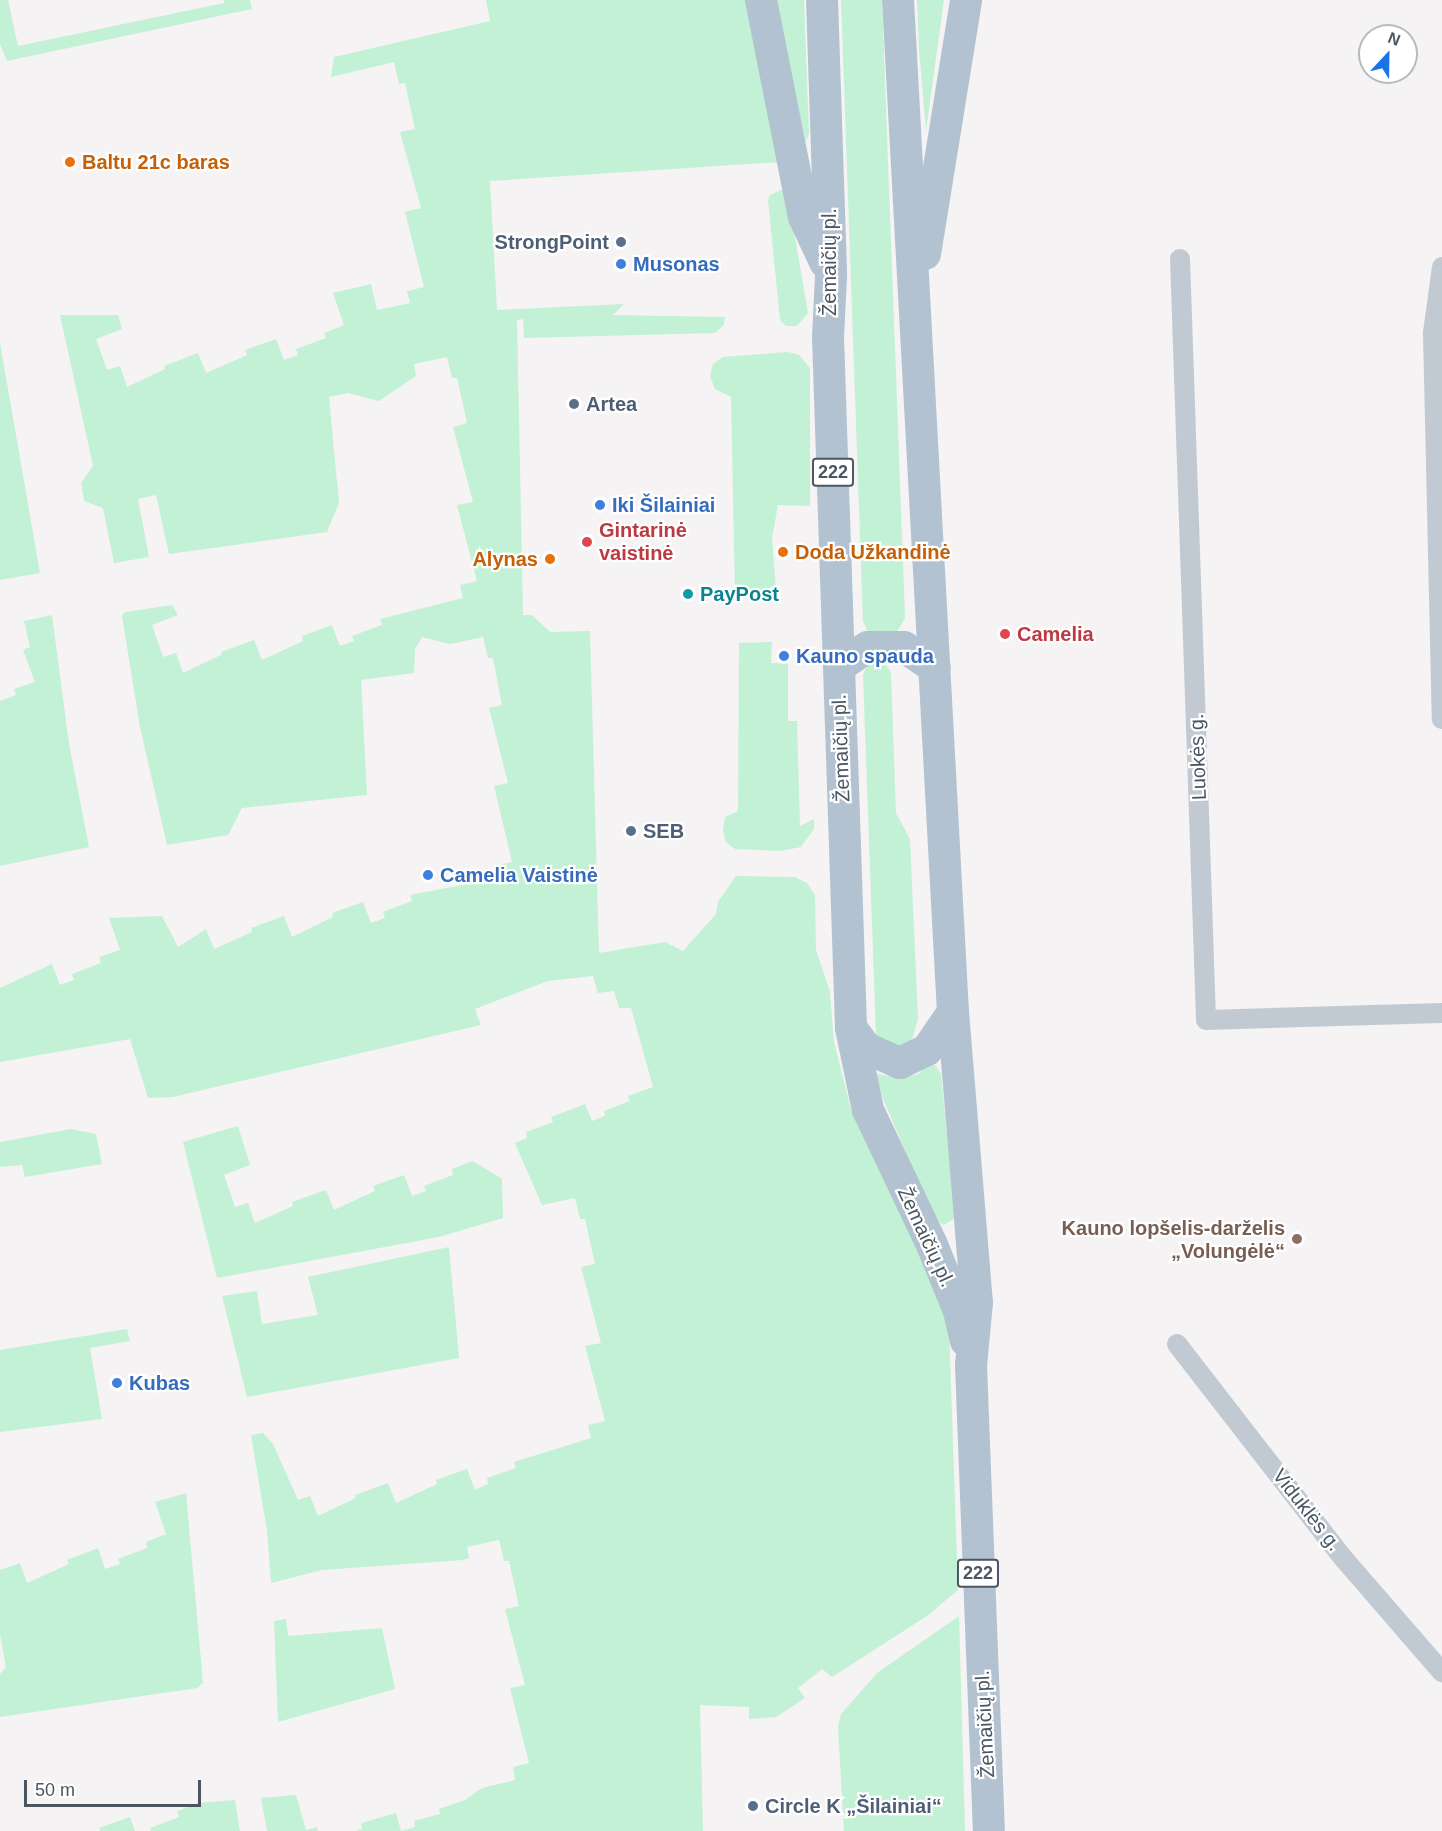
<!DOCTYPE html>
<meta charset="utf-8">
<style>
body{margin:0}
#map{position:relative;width:1442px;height:1831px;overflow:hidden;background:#f5f3f3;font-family:Helvetica,sans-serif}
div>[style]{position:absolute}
.green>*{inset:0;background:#c3f1d5}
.street>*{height:20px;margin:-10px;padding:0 10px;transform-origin:10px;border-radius:10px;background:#c1cad2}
.primary>*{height:32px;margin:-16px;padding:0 16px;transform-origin:16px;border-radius:16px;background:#b3c2d1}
.dots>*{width:16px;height:16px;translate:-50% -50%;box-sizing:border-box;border:3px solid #fff;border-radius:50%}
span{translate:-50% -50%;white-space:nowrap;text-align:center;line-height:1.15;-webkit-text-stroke:4.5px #fff;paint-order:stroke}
.shield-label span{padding:2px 4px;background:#fff;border:2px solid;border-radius:4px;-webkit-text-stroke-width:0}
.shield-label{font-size:18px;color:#4a5661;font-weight:700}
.food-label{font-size:20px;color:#c56008;font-weight:700}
.left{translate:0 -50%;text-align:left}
.right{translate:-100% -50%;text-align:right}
.service-label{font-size:20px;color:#4e5e75;font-weight:700}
.street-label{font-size:20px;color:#4a5661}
.shop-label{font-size:20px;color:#366cbe;font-weight:700}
.health-label{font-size:20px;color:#be3a42;font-weight:700}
.culture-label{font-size:20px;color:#0d838f;font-weight:700}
.education-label{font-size:20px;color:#785e54;font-weight:700}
.north{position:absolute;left:1358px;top:24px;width:60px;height:60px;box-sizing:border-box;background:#fff;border:2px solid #b7bbc0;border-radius:50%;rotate:22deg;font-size:16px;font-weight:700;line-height:24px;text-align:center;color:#4a5661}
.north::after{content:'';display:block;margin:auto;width:21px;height:27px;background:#1a73e8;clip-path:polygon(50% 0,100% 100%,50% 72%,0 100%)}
.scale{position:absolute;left:24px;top:1780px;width:177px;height:27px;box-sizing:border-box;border:3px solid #4a5661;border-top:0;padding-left:8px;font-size:18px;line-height:21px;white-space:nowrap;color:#4a5661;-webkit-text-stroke:4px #fff;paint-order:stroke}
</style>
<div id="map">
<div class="green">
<div style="clip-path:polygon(0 0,8px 0,18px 46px,224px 3px,224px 0,250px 0,252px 9px,7px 61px,0 44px)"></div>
<div style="clip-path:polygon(486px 0,747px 0,781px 162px,490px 181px,497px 310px,624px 304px,613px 315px,725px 317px,724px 325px,715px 333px,524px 338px,523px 319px,517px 320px,523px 615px,532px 615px,550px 632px,590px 631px,599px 953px,665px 942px,683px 951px,716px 914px,718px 902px,736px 876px,795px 877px,807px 883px,815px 895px,816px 950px,830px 992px,834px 1042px,850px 1106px,941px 1297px,949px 1328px,958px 1590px,927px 1616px,832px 1677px,822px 1669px,798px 1688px,805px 1698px,776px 1717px,749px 1719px,749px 1707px,700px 1705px,703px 1831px,356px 1831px,362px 1829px,361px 1823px,396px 1813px,401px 1831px,415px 1827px,414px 1821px,440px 1814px,439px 1809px,465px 1800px,482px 1788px,515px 1780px,513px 1767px,529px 1763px,510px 1688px,525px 1685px,505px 1609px,519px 1606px,509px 1561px,504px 1561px,499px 1540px,467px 1547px,469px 1558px,463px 1560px,322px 1570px,271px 1583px,267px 1531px,251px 1435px,263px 1433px,273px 1444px,298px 1500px,310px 1496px,318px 1516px,356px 1498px,355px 1495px,388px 1483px,396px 1503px,437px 1484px,436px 1480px,467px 1469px,475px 1490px,488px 1484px,487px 1478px,516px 1468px,514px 1462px,591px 1438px,588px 1425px,605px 1421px,585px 1346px,601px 1343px,581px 1267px,595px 1264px,585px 1219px,580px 1219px,575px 1198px,542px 1205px,515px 1143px,527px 1138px,526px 1132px,553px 1122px,551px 1117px,585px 1104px,592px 1121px,605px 1116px,604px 1111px,630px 1101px,628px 1096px,653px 1087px,631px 1008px,619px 1008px,614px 991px,598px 993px,593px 976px,548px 981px,475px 1009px,481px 1025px,173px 1097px,148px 1098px,130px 1039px,0 1062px,0 988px,52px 964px,60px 985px,74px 980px,72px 974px,101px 963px,99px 957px,120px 950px,109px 918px,162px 916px,178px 947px,206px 929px,214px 949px,252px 932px,251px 928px,284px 916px,292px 937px,333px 917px,332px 913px,363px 902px,371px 923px,385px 918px,383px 912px,412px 901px,410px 895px,499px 878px,497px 865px,512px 862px,494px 786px,508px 783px,489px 708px,502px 705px,493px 658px,488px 658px,483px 637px,450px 644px,422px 637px,415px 649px,414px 673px,361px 680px,367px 795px,242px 808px,228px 835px,167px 845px,140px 727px,122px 616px,125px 612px,172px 605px,178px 615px,152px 625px,163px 657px,176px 653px,183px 673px,221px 655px,221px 652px,254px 640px,262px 660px,303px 641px,302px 636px,332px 625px,340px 646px,354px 641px,352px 636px,382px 625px,380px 619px,463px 598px,460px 585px,477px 581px,457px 505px,473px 502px,453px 427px,467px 423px,457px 378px,452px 378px,447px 357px,414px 364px,416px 376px,379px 401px,348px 393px,329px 397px,339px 503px,327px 532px,169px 554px,156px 495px,138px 499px,149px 557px,114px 563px,103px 508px,84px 501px,81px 483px,93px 466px,60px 315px,118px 315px,122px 329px,96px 339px,107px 370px,120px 366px,127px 387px,165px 369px,164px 366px,198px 353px,206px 373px,247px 355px,245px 350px,276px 339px,284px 360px,298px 355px,296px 349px,326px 338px,324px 333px,344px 325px,333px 293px,371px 284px,377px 310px,410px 303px,407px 291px,424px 287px,405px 212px,421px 208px,400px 132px,415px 129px,405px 83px,399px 84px,394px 62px,331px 77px,334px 57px,490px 21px)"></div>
<div style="clip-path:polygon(774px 0,804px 0,809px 133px,806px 142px)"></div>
<div style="clip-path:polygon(841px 0,882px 0,905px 618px,897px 632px,868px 632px,863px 621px)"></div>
<div style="clip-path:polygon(917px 0,944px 0,926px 131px,919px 50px)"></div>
<div style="clip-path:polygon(781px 190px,787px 191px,808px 313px,797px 326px,786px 326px,780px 320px,768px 200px,770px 195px)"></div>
<div style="clip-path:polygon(0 343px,40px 573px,0 580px)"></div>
<div style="clip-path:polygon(788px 352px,799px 355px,810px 368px,810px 506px,778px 505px,772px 538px,776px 591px,735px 593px,731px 397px,715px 389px,710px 376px,713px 364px,723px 357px)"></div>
<div style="clip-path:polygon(52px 615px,69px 744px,89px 847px,0 866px,0 701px,16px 695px,14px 689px,35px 682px,23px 650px,30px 647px,24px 621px)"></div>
<div style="clip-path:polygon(772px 642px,771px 663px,788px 663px,788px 721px,797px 721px,800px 826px,814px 819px,814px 829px,801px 847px,780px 851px,735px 849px,726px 842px,723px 830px,725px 817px,738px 811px,739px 643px)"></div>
<div style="clip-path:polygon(877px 663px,886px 665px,891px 673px,896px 813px,910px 839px,918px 1019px,910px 1047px,881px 1045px,876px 1035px,863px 675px,867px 666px)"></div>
<div style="clip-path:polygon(928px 1065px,935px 1065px,941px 1074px,955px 1218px,944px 1225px,935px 1220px,875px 1080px,877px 1074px,901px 1078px,918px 1074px)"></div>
<div style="clip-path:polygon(238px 1126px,250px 1165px,224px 1175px,235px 1207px,248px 1203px,255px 1223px,293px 1206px,292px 1202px,326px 1190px,334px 1210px,375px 1191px,373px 1186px,404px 1175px,412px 1196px,426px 1191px,424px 1186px,453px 1175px,452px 1169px,473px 1161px,502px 1179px,503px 1218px,439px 1237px,217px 1278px,183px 1142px)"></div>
<div style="clip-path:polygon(71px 1129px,96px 1134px,102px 1164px,25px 1177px,22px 1165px,0 1167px,0 1142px)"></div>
<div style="clip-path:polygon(449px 1247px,459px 1358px,247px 1397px,222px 1296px,257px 1291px,262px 1324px,318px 1315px,308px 1277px)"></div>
<div style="clip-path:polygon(127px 1329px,130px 1341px,90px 1348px,102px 1419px,0 1432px,0 1350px)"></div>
<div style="clip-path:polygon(186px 1493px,203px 1683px,197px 1688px,0 1717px,0 1674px,6px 1667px,0 1635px,0 1570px,20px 1563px,27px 1583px,69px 1564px,67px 1560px,98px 1548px,105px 1569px,120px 1564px,118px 1559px,147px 1548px,146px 1542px,166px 1534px,155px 1502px)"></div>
<div style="clip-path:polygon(959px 1616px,965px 1831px,844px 1831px,838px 1727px,841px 1714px,877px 1673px)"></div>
<div style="clip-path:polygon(286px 1619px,288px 1636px,382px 1628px,395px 1689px,278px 1722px,274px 1621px)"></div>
<div style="clip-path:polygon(296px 1795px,306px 1830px,317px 1827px,318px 1831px,267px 1831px,261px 1798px)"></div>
<div style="clip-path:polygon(235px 1800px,240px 1831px,151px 1831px,150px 1828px,179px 1817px,177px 1811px,198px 1803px)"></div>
<div style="clip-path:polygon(130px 1817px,135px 1831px,100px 1831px,99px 1828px)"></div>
</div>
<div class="street">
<div style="left:1180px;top:259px;width:761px;rotate:88.04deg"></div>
<div style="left:1206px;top:1020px;width:236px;rotate:-1.7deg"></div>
<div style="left:1442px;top:267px;width:67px;rotate:97.8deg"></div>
<div style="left:1433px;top:333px;width:386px;rotate:88.7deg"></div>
<div style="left:1177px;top:1344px;width:272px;rotate:52.2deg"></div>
<div style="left:1344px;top:1559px;width:150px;rotate:49.1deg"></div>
</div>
<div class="primary">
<div style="left:761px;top:0;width:221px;rotate:78.8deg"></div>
<div style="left:804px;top:217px;width:50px;rotate:65deg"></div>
<div style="left:822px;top:0;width:276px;rotate:88.1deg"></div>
<div style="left:831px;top:276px;width:61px;rotate:92.8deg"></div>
<div style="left:828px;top:337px;width:691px;rotate:88.09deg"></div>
<div style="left:851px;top:1028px;width:84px;rotate:78.3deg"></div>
<div style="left:868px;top:1110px;width:149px;rotate:64.6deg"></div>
<div style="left:932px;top:1245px;width:71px;rotate:67.8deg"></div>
<div style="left:959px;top:1311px;width:31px;rotate:77deg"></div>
<div style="left:898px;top:0;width:1013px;rotate:86.89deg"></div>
<div style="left:953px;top:1012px;width:291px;rotate:85.3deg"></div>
<div style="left:977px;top:1302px;width:63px;rotate:95.4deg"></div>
<div style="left:971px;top:1365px;width:466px;rotate:87.8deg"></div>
<div style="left:925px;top:254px;width:257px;rotate:-80.8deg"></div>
<div style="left:839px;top:667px;width:35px;rotate:-35deg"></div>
<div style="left:868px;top:647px;width:36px"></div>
<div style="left:904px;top:647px;width:37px;rotate:34deg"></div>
<div style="left:851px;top:1028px;width:25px;rotate:53deg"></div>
<div style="left:866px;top:1048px;width:37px;rotate:24deg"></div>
<div style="left:900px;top:1063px;width:30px;rotate:-26deg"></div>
<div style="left:927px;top:1050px;width:46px;rotate:-55.6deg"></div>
</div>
<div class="dots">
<div style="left:70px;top:162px;background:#e8710a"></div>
<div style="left:621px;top:242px;background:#5c6f8a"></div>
<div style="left:621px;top:264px;background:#3f7fe0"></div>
<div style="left:574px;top:404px;background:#5c6f8a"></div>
<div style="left:600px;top:505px;background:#3f7fe0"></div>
<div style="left:587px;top:542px;background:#e0444e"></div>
<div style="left:783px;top:552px;background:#e8710a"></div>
<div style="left:550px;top:559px;background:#e8710a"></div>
<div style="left:688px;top:594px;background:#0f9aa8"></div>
<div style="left:1005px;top:634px;background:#e0444e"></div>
<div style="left:784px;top:656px;background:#3f7fe0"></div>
<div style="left:631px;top:831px;background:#5c6f8a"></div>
<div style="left:428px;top:875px;background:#3f7fe0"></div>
<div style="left:1297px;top:1239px;background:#8d6e63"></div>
<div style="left:117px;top:1383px;background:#3f7fe0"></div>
<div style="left:753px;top:1806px;background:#5c6f8a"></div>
</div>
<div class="shield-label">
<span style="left:833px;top:472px">222</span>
<span style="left:978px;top:1573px">222</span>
</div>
<div class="food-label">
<span class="left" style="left:82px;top:162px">Baltu 21c baras</span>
<span class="left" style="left:795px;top:552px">Doda Užkandinė</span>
<span class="right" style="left:538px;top:559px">Alynas</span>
</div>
<div class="service-label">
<span class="right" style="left:609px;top:242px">StrongPoint</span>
<span class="left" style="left:586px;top:404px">Artea</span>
<span class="left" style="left:643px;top:831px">SEB</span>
<span class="left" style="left:765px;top:1806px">Circle K „Šilainiai“</span>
</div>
<div class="street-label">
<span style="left:829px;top:262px;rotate:-90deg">Žemaičių pl.</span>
<span style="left:841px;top:748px;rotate:-92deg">Žemaičių pl.</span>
<span style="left:1198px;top:757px;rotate:-92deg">Luokės g.</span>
<span style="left:926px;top:1237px;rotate:65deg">Žemaičių pl.</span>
<span style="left:1307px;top:1510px;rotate:52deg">Viduklės g.</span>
<span style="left:985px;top:1724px;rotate:-93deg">Žemaičių pl.</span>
</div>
<div class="shop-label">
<span class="left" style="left:633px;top:264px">Musonas</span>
<span class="left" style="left:612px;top:505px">Iki Šilainiai</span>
<span class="left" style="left:796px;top:656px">Kauno spauda</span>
<span class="left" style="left:440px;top:875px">Camelia Vaistinė</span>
<span class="left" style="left:129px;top:1383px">Kubas</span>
</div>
<div class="health-label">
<span class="left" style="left:599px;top:542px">Gintarinė<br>vaistinė</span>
<span class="left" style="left:1017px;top:634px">Camelia</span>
</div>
<div class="culture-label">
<span class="left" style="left:700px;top:594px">PayPost</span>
</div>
<div class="education-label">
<span class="right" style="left:1285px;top:1240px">Kauno lopšelis-darželis<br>„Volungėlė“</span>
</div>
<div class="north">N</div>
<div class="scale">50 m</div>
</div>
